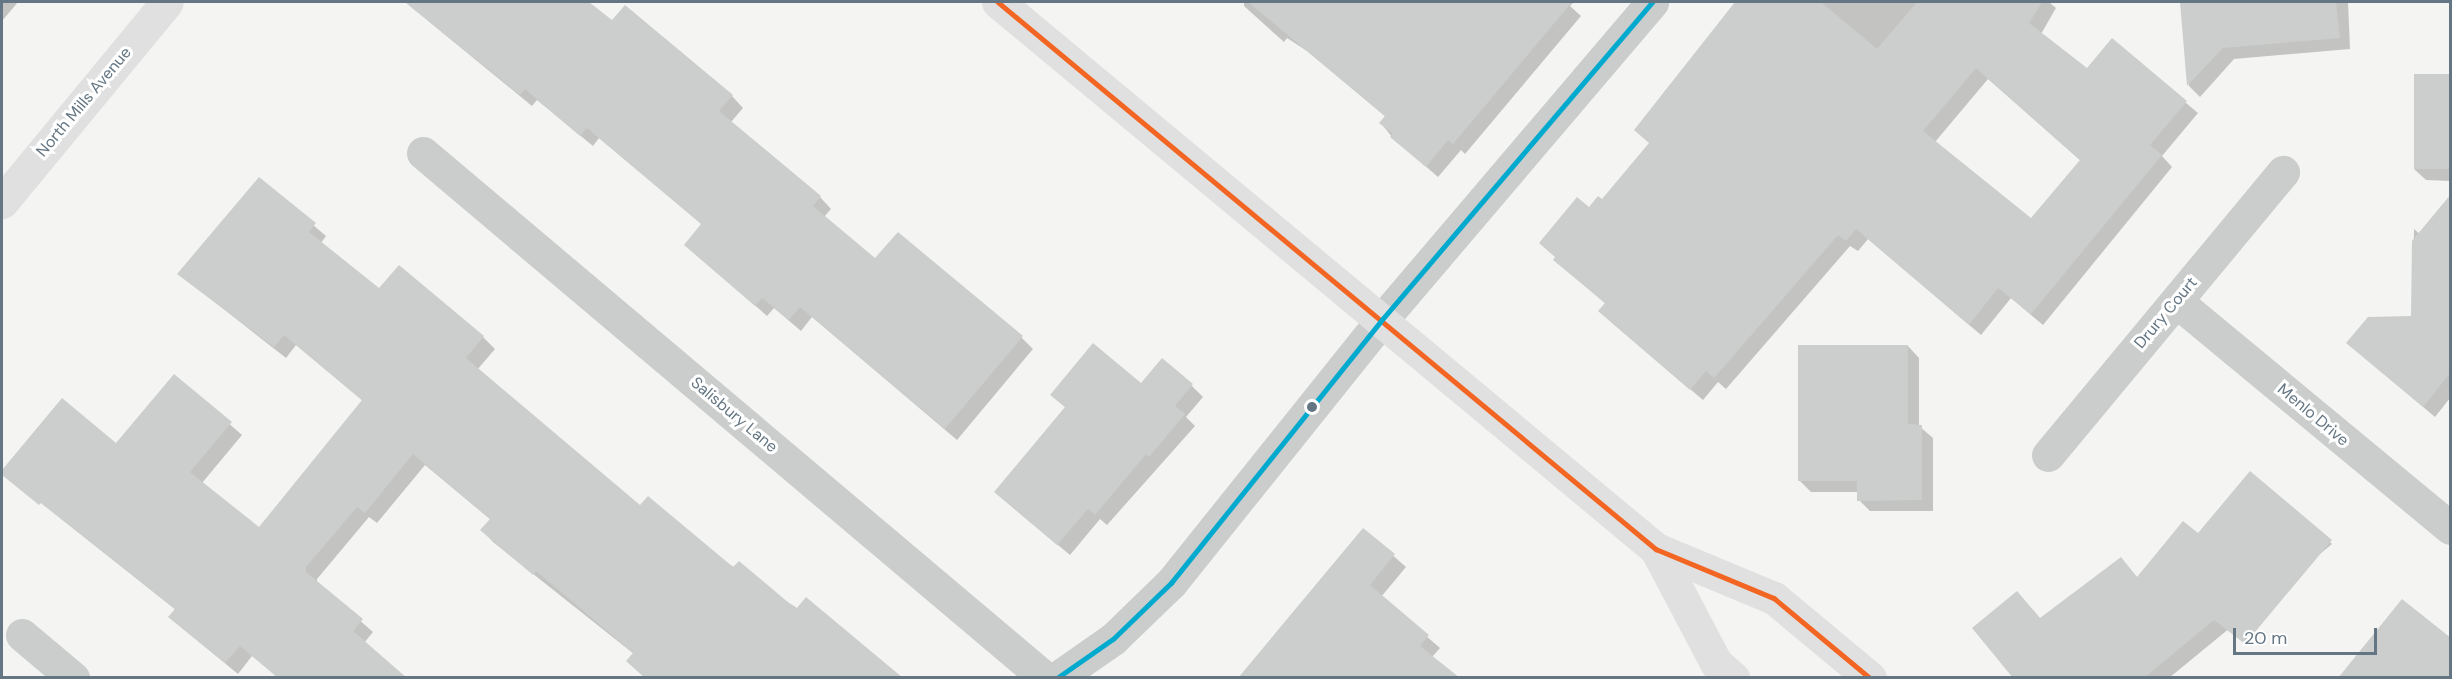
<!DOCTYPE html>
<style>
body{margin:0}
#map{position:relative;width:2452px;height:679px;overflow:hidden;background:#f4f4f2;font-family:"DM Sans",sans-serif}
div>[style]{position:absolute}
.shadow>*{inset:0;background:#0003}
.building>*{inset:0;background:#cccece;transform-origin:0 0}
.minor>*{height:33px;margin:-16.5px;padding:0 16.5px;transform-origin:16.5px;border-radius:16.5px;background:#cbcdcd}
.major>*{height:33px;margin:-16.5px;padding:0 16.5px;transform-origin:16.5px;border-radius:16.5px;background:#e0e0e0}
.bus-1>*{height:4.5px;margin:-2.25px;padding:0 2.25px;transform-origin:2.25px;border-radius:2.25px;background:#f26522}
.bus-2>*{height:4.5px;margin:-2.25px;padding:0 2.25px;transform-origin:2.25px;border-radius:2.25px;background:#00a9ce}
.dots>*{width:16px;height:16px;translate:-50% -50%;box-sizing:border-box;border:3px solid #fff;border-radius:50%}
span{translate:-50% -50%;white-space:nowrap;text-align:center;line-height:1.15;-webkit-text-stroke:6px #fff;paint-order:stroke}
.street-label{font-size:16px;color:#647683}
.frame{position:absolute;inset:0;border:3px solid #647683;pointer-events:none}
.scale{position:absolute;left:2233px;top:628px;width:144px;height:27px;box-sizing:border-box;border:3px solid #647683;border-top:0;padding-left:8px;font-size:18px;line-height:21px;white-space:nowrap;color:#647683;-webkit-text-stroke:4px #fff;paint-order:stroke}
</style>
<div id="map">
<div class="shadow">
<div style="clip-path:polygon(2px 2px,18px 2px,2px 21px)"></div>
<div style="clip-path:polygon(405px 2px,586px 2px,612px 23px,732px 96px,743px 108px,731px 122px,820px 197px,831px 209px,824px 217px,875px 260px,1022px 338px,1033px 349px,957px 440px,812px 317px,801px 331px,774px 308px,767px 316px,686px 245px,703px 225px,599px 138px,593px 146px,537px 100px,532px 106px)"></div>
<div style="clip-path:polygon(1244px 2px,1574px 2px,1570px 6px,1581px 16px,1465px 154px,1461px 150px,1438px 177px,1392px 137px,1381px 123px,1386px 117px,1307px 51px,1287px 38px,1284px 42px,1244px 6px)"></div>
<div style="clip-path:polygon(evenodd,1743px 2px,2049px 2px,2056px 8px,2041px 34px,2088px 70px,2112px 41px,2198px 113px,2162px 156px,2172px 167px,2043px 325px,2011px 298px,1981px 335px,1868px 239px,1858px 251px,1850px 246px,1726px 389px,1718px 382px,1703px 400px,1611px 322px,1606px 304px,1555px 260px,1589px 209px,1602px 201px,1650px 144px,1666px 95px,1664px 92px,1743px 2px,1988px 79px,2081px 161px,2031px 220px,1935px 142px,1988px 79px)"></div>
<div style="clip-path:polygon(2182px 2px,2348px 2px,2350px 49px,2234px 59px,2200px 97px,2189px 86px)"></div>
<div style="clip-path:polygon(2450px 75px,2450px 181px,2426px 180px,2414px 169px)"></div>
<div style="clip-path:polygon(259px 179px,326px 236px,321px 243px,380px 290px,399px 267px,483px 337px,495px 349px,477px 370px,641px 507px,891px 669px,634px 654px,493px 542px,482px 530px,491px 520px,425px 465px,377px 523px,369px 517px,317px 579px,317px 583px,373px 632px,364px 643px,252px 656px,238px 674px,182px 628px,176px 610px,2px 472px,62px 400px,116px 446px,174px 376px,242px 435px,202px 483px,259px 529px,363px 401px,296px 345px,286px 358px,179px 274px)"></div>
<div style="clip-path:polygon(2414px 229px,2450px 260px,2450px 398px,2435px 417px,2348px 343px,2413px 317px)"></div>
<div style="clip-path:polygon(1908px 346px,1919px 358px,1919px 426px,1933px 438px,1933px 511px,1870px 511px,1859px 500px,1859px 492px,1811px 492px,1800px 481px)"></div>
<div style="clip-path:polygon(1141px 386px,1192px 386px,1203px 397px,1186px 417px,1195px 426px,1107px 525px,1100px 519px,1070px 555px,1008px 503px,1066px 408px,1052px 395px)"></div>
<div style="clip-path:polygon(1364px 530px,1406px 567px,1381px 597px,1440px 648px,1432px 657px,1239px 678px)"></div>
<div style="clip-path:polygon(2321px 533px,2332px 544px,2169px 678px,2015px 678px,2041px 620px,2120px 559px,2138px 578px,2198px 535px)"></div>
</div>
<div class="building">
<div style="clip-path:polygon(405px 2px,589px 2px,612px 20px,625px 5px,733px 95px,719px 111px,821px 196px,813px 206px,875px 258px,898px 232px,1023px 336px,945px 429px,800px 307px,789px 320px,762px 298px,755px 306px,684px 245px,701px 224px,587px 128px,580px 136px,525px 89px,520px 95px)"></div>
<div style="clip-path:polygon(1248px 2px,1572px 2px,1453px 144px,1448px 140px,1426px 167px,1390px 137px,1393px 134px,1379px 123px,1385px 116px)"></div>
<div style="clip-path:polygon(evenodd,1735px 2px,1821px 2px,1877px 49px,1917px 2px,2042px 2px,2029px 23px,2087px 68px,2112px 38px,2187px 101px,2150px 145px,2162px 155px,2031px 314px,1998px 288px,1969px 325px,1856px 229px,1846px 241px,1838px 235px,1714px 378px,1706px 371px,1690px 390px,1598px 311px,1605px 303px,1553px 260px,1555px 257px,1539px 243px,1577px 197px,1589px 207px,1598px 196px,1602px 199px,1649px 143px,1634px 130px,1735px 2px,1976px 68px,2080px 160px,2031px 218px,1923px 131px,1976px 68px)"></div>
<div style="clip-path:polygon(2180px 2px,2336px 2px,2340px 38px,2223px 48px,2187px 86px)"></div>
<div style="left:2414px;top:74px;width:37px;height:95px"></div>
<div style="clip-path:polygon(259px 177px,316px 223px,309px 232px,379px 288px,399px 265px,484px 336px,466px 358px,640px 505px,648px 496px,733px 567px,739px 561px,796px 609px,806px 597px,903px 678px,645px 678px,626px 661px,633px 653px,536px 571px,533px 575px,480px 530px,490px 519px,413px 454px,365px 513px,357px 507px,306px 567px,306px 572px,363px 619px,353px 631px,407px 678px,278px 678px,240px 646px,225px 663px,168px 617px,175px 609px,41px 503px,39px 505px,2px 475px,2px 470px,62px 398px,116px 443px,174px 374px,232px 422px,190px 472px,259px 527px,362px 400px,284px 335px,274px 347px,177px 274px)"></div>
<div style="clip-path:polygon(2451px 194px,2451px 372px,2423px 407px,2346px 343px,2368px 317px,2411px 316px,2412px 241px)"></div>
<div style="clip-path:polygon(1093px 343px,1141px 383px,1162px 358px,1193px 384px,1175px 406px,1185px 414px,1149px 457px,1146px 454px,1095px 515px,1088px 509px,1057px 545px,994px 492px,1065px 407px,1050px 395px)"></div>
<div style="clip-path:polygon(1798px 345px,1908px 345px,1908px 424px,1922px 425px,1922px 500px,1857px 501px,1857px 481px,1798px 481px)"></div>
<div style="clip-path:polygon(2250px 471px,2332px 540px,2245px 644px,2214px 620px,2144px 678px,2013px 678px,1972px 628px,2017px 591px,2040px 618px,2121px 557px,2137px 577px,2183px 521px,2198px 533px)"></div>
<div style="clip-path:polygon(1363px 528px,1395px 554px,1370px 585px,1429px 635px,1420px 646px,1460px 678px,1238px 678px)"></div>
<div style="clip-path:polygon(2402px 599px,2451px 638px,2451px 678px,2338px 678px)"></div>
</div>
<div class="minor">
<div style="left:423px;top:153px;width:814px;rotate:40.17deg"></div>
<div style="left:2176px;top:301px;width:356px;rotate:39.6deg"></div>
<div style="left:2048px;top:455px;width:368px;rotate:-50.3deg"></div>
<div style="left:22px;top:635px;width:67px;rotate:40.1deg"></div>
<div style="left:1057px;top:678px;width:68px;rotate:-34.9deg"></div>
<div style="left:1113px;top:639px;width:81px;rotate:-44deg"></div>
<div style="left:1171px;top:583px;width:334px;rotate:-51.3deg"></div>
<div style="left:1380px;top:322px;width:420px;rotate:-49.6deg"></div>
</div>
<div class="major">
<div style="left:998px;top:2px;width:856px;rotate:39.74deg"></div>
<div style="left:1656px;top:549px;width:128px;rotate:22.6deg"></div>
<div style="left:1774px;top:598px;width:125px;rotate:39.8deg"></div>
<div style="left:2px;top:202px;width:259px;rotate:-50.5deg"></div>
<div style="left:1656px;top:549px;width:129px;rotate:62.2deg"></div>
<div style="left:1716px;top:663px;width:23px;rotate:41deg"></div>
</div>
<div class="bus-1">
<div style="left:998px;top:2px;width:856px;rotate:39.74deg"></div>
<div style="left:1656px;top:549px;width:128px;rotate:22.6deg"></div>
<div style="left:1774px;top:598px;width:125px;rotate:39.8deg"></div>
</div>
<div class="bus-2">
<div style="left:1057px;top:678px;width:68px;rotate:-34.9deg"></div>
<div style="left:1113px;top:639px;width:81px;rotate:-44deg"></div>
<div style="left:1171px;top:583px;width:334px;rotate:-51.3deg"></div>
<div style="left:1380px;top:322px;width:420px;rotate:-49.6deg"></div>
</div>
<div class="dots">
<div style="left:1312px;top:407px;background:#647683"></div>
</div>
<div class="street-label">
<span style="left:84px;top:102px;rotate:-50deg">North Mills Avenue</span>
<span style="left:2166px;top:313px;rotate:-50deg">Drury Court</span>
<span style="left:734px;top:415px;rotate:40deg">Salisbury Lane</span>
<span style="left:2313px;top:415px;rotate:40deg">Menlo Drive</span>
</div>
<div class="frame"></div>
<div class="scale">20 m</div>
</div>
